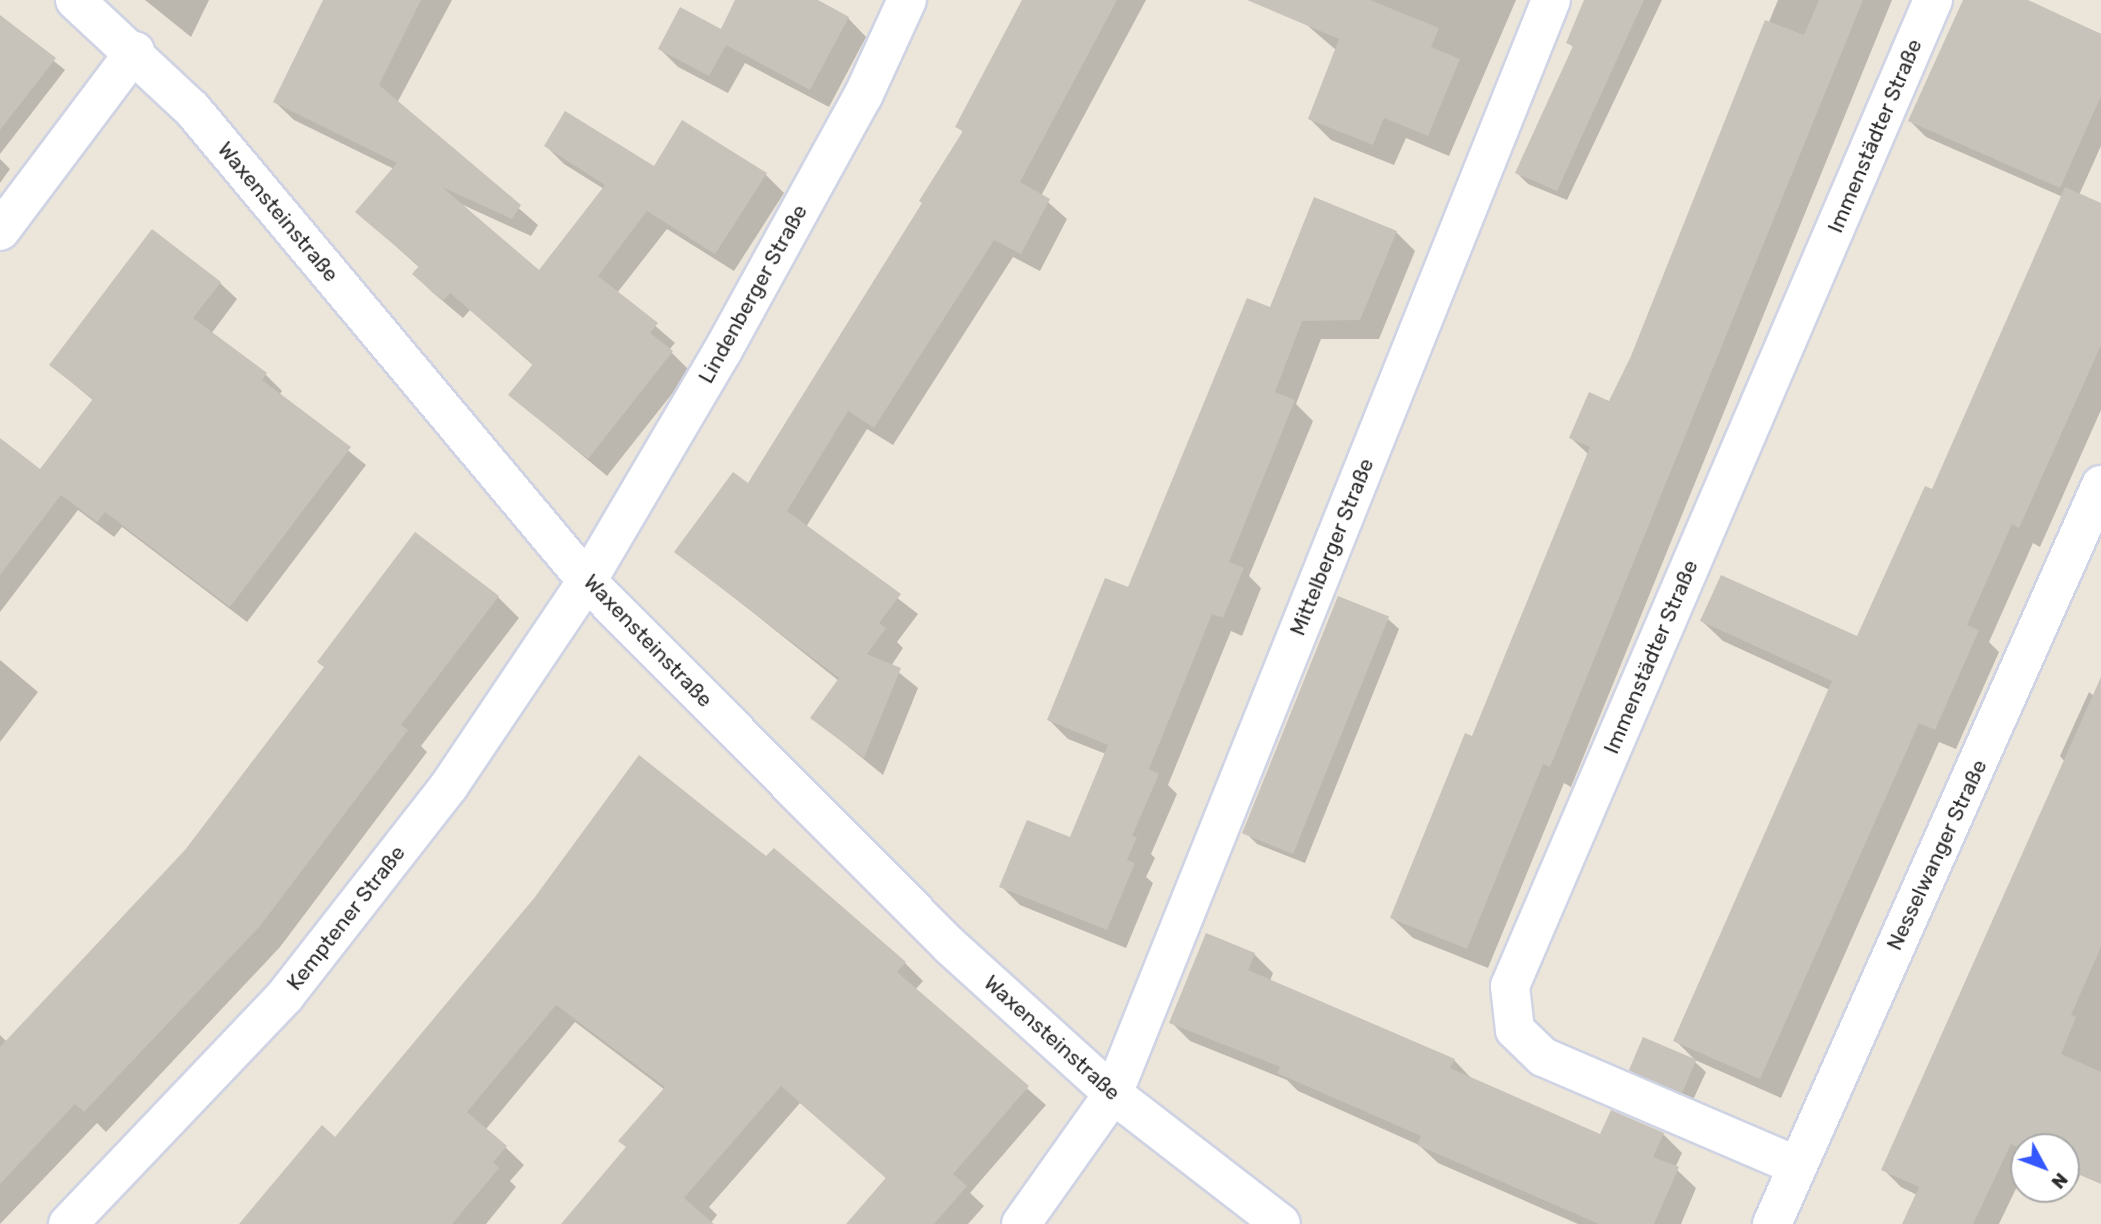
<!DOCTYPE html>
<meta charset="utf-8">
<style>
body{margin:0}
#map{position:relative;width:2101px;height:1224px;overflow:hidden;background:#ece5da;font-family:Rubik,sans-serif}
div>[style]{position:absolute}
.shadow>*{inset:0;background:#0003}
.building>*{inset:0;background:#c7c2ba;transform-origin:0 0}
.roads{filter:drop-shadow(2px 0 #cfd3e3) drop-shadow(-2px 0 #cfd3e3) drop-shadow(0 2px #cfd3e3) drop-shadow(0 -2px #cfd3e3)}
.minor>*{height:38px;margin:-19px;padding:0 19px;transform-origin:19px;border-radius:19px;background:#fff}
span{translate:-50% -50%;white-space:nowrap;text-align:center;line-height:1.15;-webkit-text-stroke:6px #fff;paint-order:stroke}
.street-label{font-size:21px;color:#292929}
.north{position:absolute;left:2010px;top:1133px;width:70px;height:70px;box-sizing:border-box;background:#fff;border:2px solid #a9a9a9;border-radius:50%;rotate:131deg;font-size:19px;font-weight:700;line-height:28px;text-align:center;color:#292929}
.north::after{content:'';display:block;margin:auto;width:24px;height:32px;background:#3457ff;clip-path:polygon(50% 0,100% 100%,50% 72%,0 100%)}
</style>
<div id="map">
<div class="shadow">
<div style="clip-path:polygon(145px 0,209px 0,191px 37px)"></div>
<div style="clip-path:polygon(346px 0,452px 0,397px 103px,538px 225px,531px 236px,461px 204px,539px 273px,604px 189px,564px 164px,546px 146px,654px 169px,765px 174px,784px 193px,734px 271px,667px 229px,617px 293px,675px 343px,669px 350px,690px 371px,607px 476px,510px 395px,534px 366px,470px 310px,463px 318px,432px 292px,414px 274px,420px 268px,358px 212px,394px 169px,294px 120px,275px 102px)"></div>
<div style="clip-path:polygon(737px 0,814px 0,848px 18px,866px 37px,829px 107px,745px 63px,728px 93px,678px 67px,660px 49px,721px 31px)"></div>
<div style="clip-path:polygon(1024px 0,1146px 0,1041px 196px,1067px 219px,1040px 271px,1013px 257px,893px 445px,867px 429px,806px 527px,918px 614px,897px 642px,903px 648px,891px 666px,918px 688px,883px 775px,813px 718px,839px 681px,677px 552px,748px 485px,924px 204px,964px 133px,957px 126px)"></div>
<div style="clip-path:polygon(1318px 0,1516px 0,1449px 156px,1406px 138px,1394px 165px,1331px 140px,1310px 119px,1336px 50px,1308px 26px)"></div>
<div style="clip-path:polygon(1586px 0,1662px 0,1567px 200px,1528px 184px,1517px 173px,1574px 48px,1568px 42px)"></div>
<div style="clip-path:polygon(1778px 0,1892px 0,1571px 787px,1564px 783px,1488px 968px,1413px 938px,1392px 918px,1473px 738px,1589px 455px,1571px 438px,1610px 403px,1632px 356px)"></div>
<div style="clip-path:polygon(1964px 0,2022px 0,2101px 34px,2101px 146px,2079px 195px,2101px 205px,2101px 410px,2040px 547px,2033px 543px,1989px 642px,1999px 652px,1956px 749px,1939px 742px,1781px 1098px,1695px 1060px,1675px 1040px,1830px 690px,1723px 641px,1702px 621px,1858px 639px,1933px 491px,2063px 197px,1926px 137px,1910px 121px)"></div>
<div style="clip-path:polygon(0 17px,65px 70px,0 154px)"></div>
<div style="clip-path:polygon(0 159px,10px 169px,0 183px)"></div>
<div style="clip-path:polygon(1396px 232px,1415px 251px,1379px 339px,1321px 339px,1296px 404px,1313px 421px,1249px 576px,1261px 588px,1242px 636px,1231px 631px,1168px 785px,1177px 794px,1151px 854px,1155px 858px,1146px 877px,1153px 883px,1126px 948px,1020px 905px,1001px 886px,1071px 839px,1106px 754px,1068px 739px,1049px 720px,1129px 590px,1271px 309px)"></div>
<div style="clip-path:polygon(220px 283px,237px 299px,211px 334px,266px 375px,282px 391px,279px 395px,366px 465px,247px 622px,122px 527px,114px 537px,78px 510px,0 612px,0 440px,41px 471px,94px 401px,51px 365px)"></div>
<div style="clip-path:polygon(498px 597px,519px 618px,421px 746px,427px 752px,280px 947px,106px 1132px,97px 1123px,0 1224px,0 1035px,7px 1042px,187px 851px,325px 668px)"></div>
<div style="clip-path:polygon(1388px 619px,1399px 629px,1305px 863px,1257px 844px,1247px 834px)"></div>
<div style="clip-path:polygon(0 660px,38px 692px,0 742px)"></div>
<div style="clip-path:polygon(2101px 680px,2101px 1129px,2077px 1182px,2066px 1177px,2066px 1147px,2024px 1147px,2024px 1172px,1999px 1224px,1904px 1224px,1917px 1195px,1901px 1187px,1883px 1169px,2065px 762px,2060px 756px,2089px 692px,2094px 696px)"></div>
<div style="clip-path:polygon(767px 859px,905px 963px,923px 981px,915px 990px,1046px 1105px,970px 1193px,984px 1206px,968px 1224px,847px 1224px,886px 1178px,800px 1103px,709px 1207px,717px 1215px,710px 1224px,562px 1224px,627px 1148px,665px 1090px,575px 1022px,486px 1129px,524px 1165px,510px 1181px,516px 1187px,486px 1224px,241px 1224px,335px 1139px)"></div>
<div style="clip-path:polygon(1207px 935px,1254px 954px,1273px 973px,1270px 981px,1454px 1060px,1472px 1079px,1601px 1136px,1663px 1134px,1682px 1153px,1675px 1168px,1696px 1188px,1681px 1224px,1578px 1224px,1438px 1163px,1419px 1145px,1298px 1091px,1287px 1080px,1190px 1041px,1171px 1022px)"></div>
<div style="clip-path:polygon(1695px 1062px,1706px 1072px,1692px 1102px,1641px 1080px,1630px 1069px)"></div>
</div>
<div class="building">
<div style="clip-path:polygon(323px 0,421px 0,379px 85px,521px 205px,512px 219px,442px 187px,539px 270px,605px 185px,544px 146px,565px 111px,654px 166px,682px 120px,767px 173px,715px 254px,647px 211px,598px 276px,658px 323px,650px 333px,673px 351px,588px 459px,508px 395px,533px 364px,450px 293px,443px 301px,412px 274px,419px 266px,355px 212px,397px 163px,273px 102px)"></div>
<div style="clip-path:polygon(735px 0,818px 0,849px 17px,810px 90px,726px 45px,709px 76px,658px 49px,680px 7px,721px 29px)"></div>
<div style="clip-path:polygon(1022px 0,1117px 0,1020px 182px,1050px 199px,1021px 254px,994px 240px,874px 428px,848px 411px,787px 511px,901px 594px,879px 623px,886px 628px,867px 654px,901px 668px,864px 758px,810px 718px,839px 678px,674px 552px,733px 472px,748px 483px,922px 203px,919px 201px,963px 131px,955px 127px)"></div>
<div style="clip-path:polygon(1247px 0,1370px 0,1439px 28px,1431px 47px,1460px 59px,1428px 136px,1384px 118px,1373px 145px,1308px 119px,1339px 39px)"></div>
<div style="clip-path:polygon(1584px 0,1644px 0,1557px 191px,1515px 173px,1573px 46px,1566px 43px)"></div>
<div style="clip-path:polygon(1819px 0,1863px 0,1550px 767px,1543px 764px,1467px 949px,1390px 918px,1465px 733px,1472px 736px,1590px 447px,1569px 438px,1589px 392px,1609px 401px,1631px 356px,1765px 20px,1804px 35px)"></div>
<div style="clip-path:polygon(1963px 0,2028px 0,2101px 34px,2101px 96px,2060px 188px,1908px 121px)"></div>
<div style="clip-path:polygon(0 15px,56px 58px,0 130px)"></div>
<div style="clip-path:polygon(2065px 187px,2101px 203px,2101px 345px,2019px 528px,2012px 524px,1967px 625px,1979px 630px,1935px 730px,1919px 723px,1760px 1079px,1673px 1041px,1832px 681px,1700px 621px,1721px 575px,1857px 636px,1925px 486px,1932px 489px)"></div>
<div style="clip-path:polygon(1314px 197px,1397px 231px,1360px 320px,1302px 321px,1275px 392px,1295px 400px,1229px 562px,1244px 568px,1223px 618px,1212px 614px,1149px 769px,1159px 774px,1132px 836px,1137px 837px,1127px 860px,1135px 863px,1107px 930px,999px 887px,1027px 820px,1070px 837px,1108px 745px,1047px 720px,1105px 578px,1128px 587px,1247px 298px,1270px 307px)"></div>
<div style="clip-path:polygon(152px 229px,221px 282px,193px 318px,267px 373px,262px 380px,351px 447px,230px 607px,105px 512px,97px 522px,61px 495px,0 575px,0 438px,40px 469px,93px 399px,49px 365px)"></div>
<div style="clip-path:polygon(415px 532px,499px 596px,401px 725px,408px 730px,260px 926px,84px 1112px,75px 1104px,0 1184px,0 1047px,185px 850px,324px 667px,317px 662px)"></div>
<div style="left:1338px;top:596px;width:55px;height:256px;rotate:22deg"></div>
<div style="clip-path:polygon(2101px 677px,2101px 947px,2071px 1015px,2076px 1017px,2061px 1054px,2101px 1072px,2101px 1184px,2066px 1169px,2066px 1147px,2024px 1150px,2011px 1144px,1973px 1224px,1902px 1224px,1919px 1187px,1881px 1170px)"></div>
<div style="clip-path:polygon(639px 755px,766px 856px,774px 848px,793px 864px,906px 962px,897px 972px,1029px 1086px,953px 1174px,967px 1186px,934px 1224px,846px 1224px,886px 1178px,781px 1086px,684px 1198px,714px 1224px,561px 1224px,626px 1147px,618px 1141px,665px 1087px,556px 1005px,467px 1112px,507px 1146px,493px 1162px,499px 1168px,452px 1224px,239px 1224px,322px 1125px,335px 1137px,535px 897px)"></div>
<div style="clip-path:polygon(1206px 933px,1255px 953px,1248px 970px,1455px 1059px,1450px 1068px,1507px 1093px,1600px 1134px,1611px 1110px,1664px 1133px,1653px 1157px,1679px 1167px,1654px 1224px,1599px 1224px,1417px 1145px,1421px 1136px,1277px 1073px,1280px 1067px,1169px 1023px)"></div>
<div style="left:1643px;top:1037px;width:58px;height:36px;rotate:23deg"></div>
</div>
<div class="roads">
<div class="minor">
<div style="left:75px;top:0;width:160px;rotate:43deg"></div>
<div style="left:192px;top:109px;width:615px;rotate:50.08deg"></div>
<div style="left:587px;top:581px;width:515px;rotate:45.16deg"></div>
<div style="left:950px;top:946px;width:220px;rotate:42.2deg"></div>
<div style="left:1113px;top:1094px;width:212px;rotate:37.7deg"></div>
<div style="left:0;top:231px;width:225px;rotate:-53.1deg"></div>
<div style="left:1795px;top:1165px;width:274px;rotate:-156.8deg"></div>
<div style="left:1543px;top:1057px;width:39px;rotate:-136deg"></div>
<div style="left:1515px;top:1030px;width:44px;rotate:-96.5deg"></div>
<div style="left:1510px;top:986px;width:1073px;rotate:-66.78deg"></div>
<div style="left:68px;top:1224px;width:315px;rotate:-46.4deg"></div>
<div style="left:285px;top:996px;width:266px;rotate:-52deg"></div>
<div style="left:449px;top:786px;width:247px;rotate:-56.1deg"></div>
<div style="left:587px;top:581px;width:266px;rotate:-59.5deg"></div>
<div style="left:722px;top:352px;width:292px;rotate:-61.2deg"></div>
<div style="left:863px;top:96px;width:106px;rotate:-65.4deg"></div>
<div style="left:1021px;top:1224px;width:159px;rotate:-54.7deg"></div>
<div style="left:1113px;top:1094px;width:1178px;rotate:-68.18deg"></div>
<div style="left:1772px;top:1224px;width:809px;rotate:-66deg"></div>
</div>
</div>
<div class="street-label">
<span style="left:1875px;top:136px;rotate:-67deg">Immenstädter Straße</span>
<span style="left:278px;top:212px;rotate:50deg">Waxensteinstraße</span>
<span style="left:753px;top:294px;rotate:-61deg">Lindenberger Straße</span>
<span style="left:1332px;top:547px;rotate:-68deg">Mittelberger Straße</span>
<span style="left:648px;top:641px;rotate:46deg">Waxensteinstraße</span>
<span style="left:1651px;top:657px;rotate:-67deg">Immenstädter Straße</span>
<span style="left:1937px;top:855px;rotate:-65deg">Nesselwanger Straße</span>
<span style="left:346px;top:918px;rotate:-52deg">Kemptener Straße</span>
<span style="left:1052px;top:1038px;rotate:42deg">Waxensteinstraße</span>
</div>
<div class="north">N</div>
</div>
